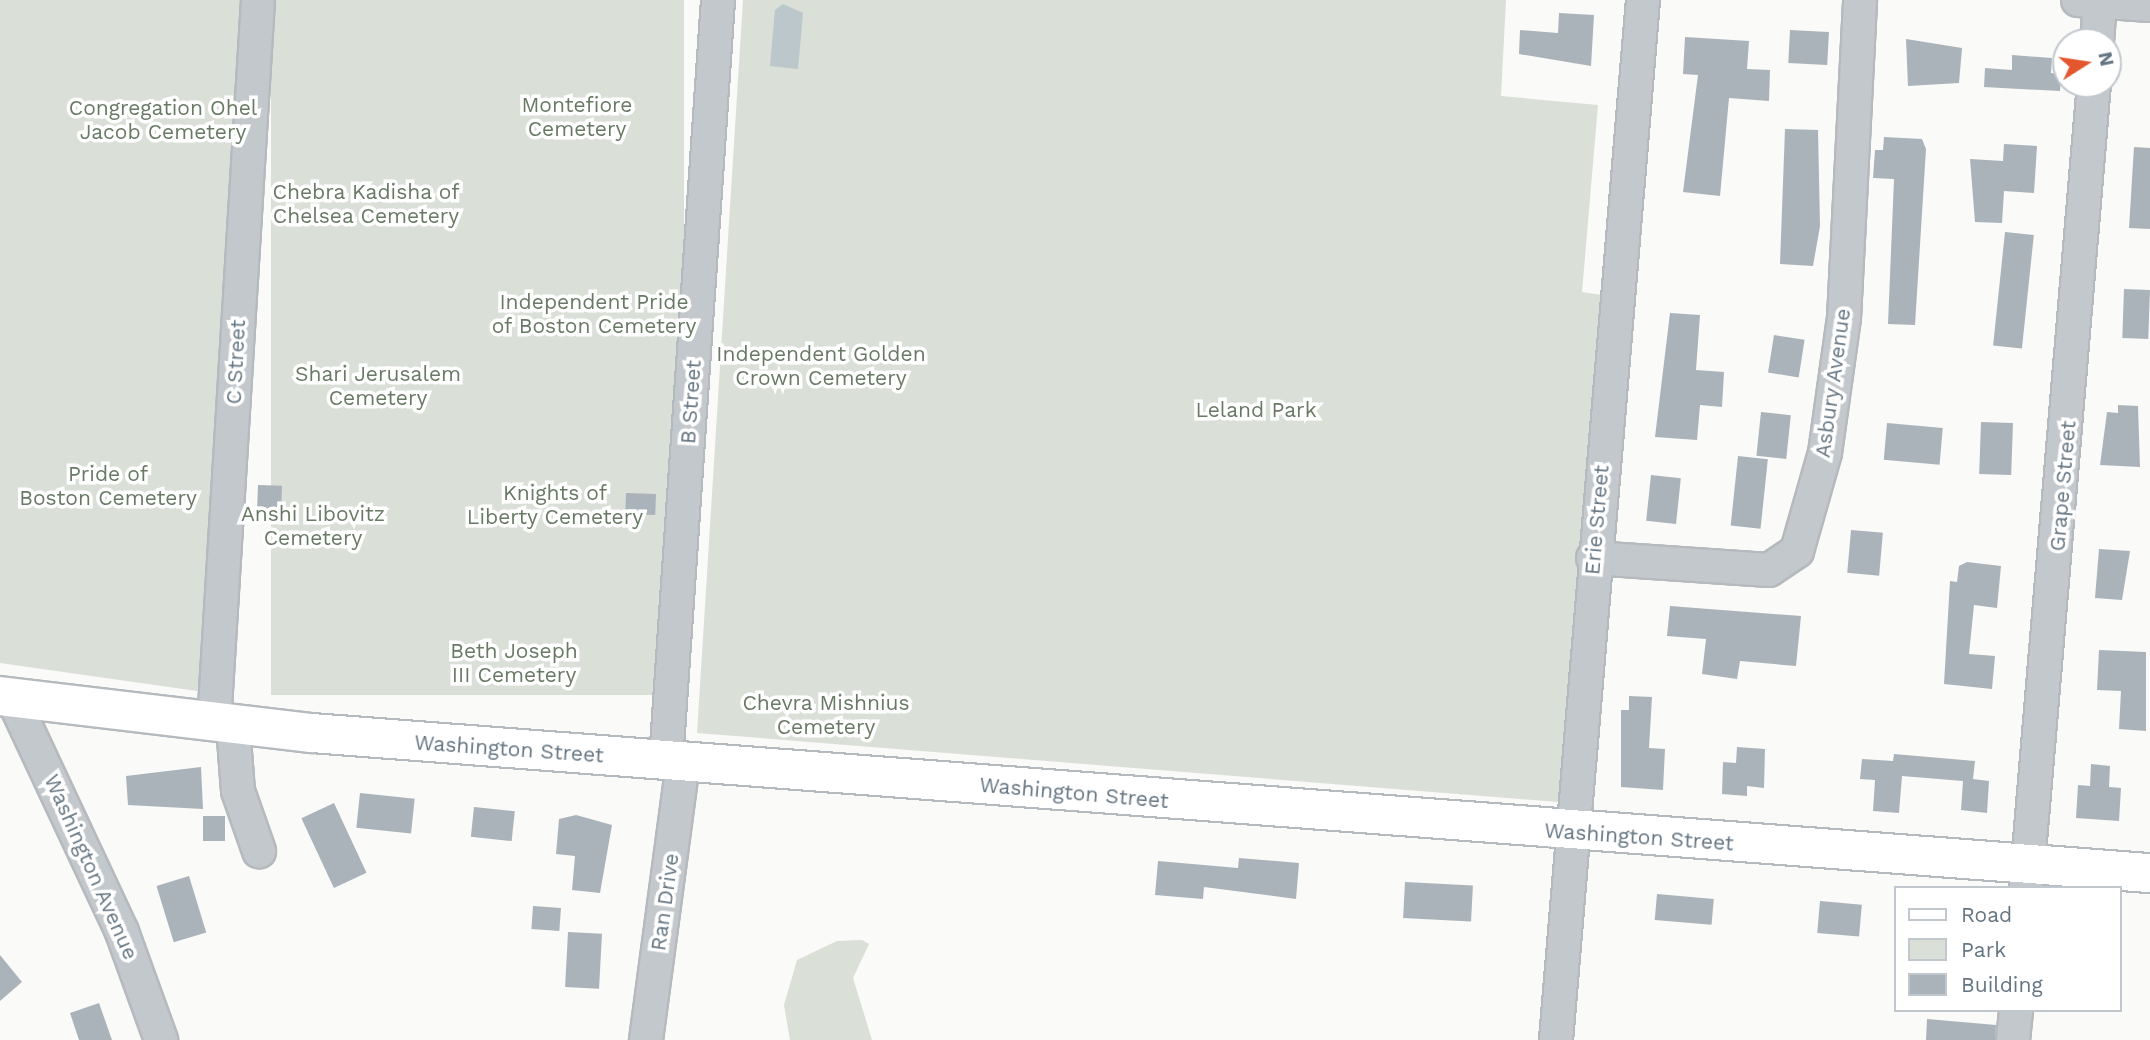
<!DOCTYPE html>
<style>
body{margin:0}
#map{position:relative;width:2150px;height:1040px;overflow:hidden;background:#fafaf8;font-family:"Work Sans",sans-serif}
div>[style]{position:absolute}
.green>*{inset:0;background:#dadfd7;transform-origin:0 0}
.water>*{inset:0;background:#bbc7cb}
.building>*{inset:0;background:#aab3b9;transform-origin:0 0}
.roads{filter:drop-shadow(2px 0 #b5babe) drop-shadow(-2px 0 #b5babe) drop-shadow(0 2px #b5babe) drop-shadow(0 -2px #b5babe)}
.minor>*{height:32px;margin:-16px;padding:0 16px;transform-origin:16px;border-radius:16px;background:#c3c8cc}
.major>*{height:38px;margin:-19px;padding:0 19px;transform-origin:19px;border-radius:19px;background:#fff}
span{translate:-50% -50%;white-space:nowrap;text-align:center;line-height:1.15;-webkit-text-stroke:7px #fff;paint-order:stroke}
.park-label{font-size:21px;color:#687a64}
.street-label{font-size:21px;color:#657683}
.legend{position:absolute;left:1894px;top:886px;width:228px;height:126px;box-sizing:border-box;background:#fff;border:2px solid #c1c8cd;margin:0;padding:9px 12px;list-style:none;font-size:21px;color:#657683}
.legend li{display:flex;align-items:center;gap:14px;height:35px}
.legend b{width:35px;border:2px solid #c1c8cd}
.north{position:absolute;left:2052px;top:28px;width:70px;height:70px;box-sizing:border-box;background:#fff;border:2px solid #c1c8cd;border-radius:50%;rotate:78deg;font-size:19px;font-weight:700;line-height:28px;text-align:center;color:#657683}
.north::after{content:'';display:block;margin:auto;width:24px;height:32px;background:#e4572e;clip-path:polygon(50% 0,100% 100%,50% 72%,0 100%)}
</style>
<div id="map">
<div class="green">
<div style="clip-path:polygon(0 0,246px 0,204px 692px,0 663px)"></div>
<div style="left:271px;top:0;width:413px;height:695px"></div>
<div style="clip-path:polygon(743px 0,1506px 0,1501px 96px,1598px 105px,1582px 292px,1602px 295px,1601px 323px,1558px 802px,697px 733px)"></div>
<div style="clip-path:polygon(862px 940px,869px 944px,853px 978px,872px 1040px,790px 1040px,784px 1005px,797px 960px,837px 941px)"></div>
</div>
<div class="water">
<div style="clip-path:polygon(783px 4px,803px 13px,798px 69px,770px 66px,775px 10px)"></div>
</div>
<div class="building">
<div style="clip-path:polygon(1559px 13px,1594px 15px,1591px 66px,1519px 54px,1520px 30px,1558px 33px)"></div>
<div style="left:1790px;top:30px;width:39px;height:33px;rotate:3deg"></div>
<div style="clip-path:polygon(1685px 37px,1749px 41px,1747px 69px,1770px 70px,1769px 101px,1729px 98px,1720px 196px,1683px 192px,1698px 75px,1683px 74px)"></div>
<div style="clip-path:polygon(1906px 39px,1962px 48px,1959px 83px,1908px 86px)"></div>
<div style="clip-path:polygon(2012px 55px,2052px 58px,2051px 73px,2061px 74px,2060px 91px,1984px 87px,1985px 68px,2012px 70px)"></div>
<div style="clip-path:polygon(1785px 129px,1818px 130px,1820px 226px,1813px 266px,1780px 264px)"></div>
<div style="clip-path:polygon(1884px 137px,1922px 139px,1926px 149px,1915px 325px,1888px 324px,1894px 179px,1873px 178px,1875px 150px,1883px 150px)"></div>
<div style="clip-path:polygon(2004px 144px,2037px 146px,2034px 193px,2004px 191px,2002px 223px,1975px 222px,1970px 159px,2003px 161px)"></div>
<div style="clip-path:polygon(2134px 147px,2150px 148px,2150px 229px,2129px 228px)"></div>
<div style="left:2005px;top:232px;width:29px;height:114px;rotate:6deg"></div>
<div style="left:2124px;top:289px;width:26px;height:49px;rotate:2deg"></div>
<div style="clip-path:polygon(1670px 313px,1700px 315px,1696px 370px,1724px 372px,1722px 407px,1700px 405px,1697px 440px,1655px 437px)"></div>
<div style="left:1774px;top:335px;width:31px;height:38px;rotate:9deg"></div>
<div style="clip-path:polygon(2118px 405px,2138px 406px,2140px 467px,2100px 465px,2107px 412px,2118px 413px)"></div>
<div style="left:1761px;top:412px;width:30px;height:44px;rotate:6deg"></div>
<div style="left:1981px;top:422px;width:32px;height:52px;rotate:2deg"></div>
<div style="left:1887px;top:423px;width:56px;height:37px;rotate:5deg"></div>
<div style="left:1738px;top:456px;width:30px;height:70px;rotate:6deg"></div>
<div style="left:1651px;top:475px;width:30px;height:46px;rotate:6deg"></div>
<div style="left:258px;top:485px;width:24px;height:32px;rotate:2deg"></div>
<div style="left:626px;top:493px;width:30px;height:21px;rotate:2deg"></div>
<div style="left:1851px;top:530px;width:32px;height:43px;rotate:5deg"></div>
<div style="clip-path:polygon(2099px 549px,2130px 551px,2122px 600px,2095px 598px)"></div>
<div style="clip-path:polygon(1967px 562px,2001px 566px,1997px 608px,1974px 605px,1969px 654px,1995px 656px,1992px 689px,1944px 684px,1950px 581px,1957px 582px,1959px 566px)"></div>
<div style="clip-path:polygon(1670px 606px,1801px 616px,1796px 666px,1740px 661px,1737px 679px,1702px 674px,1706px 639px,1667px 636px)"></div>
<div style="clip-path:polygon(2099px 650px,2146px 652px,2146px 731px,2119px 729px,2121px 691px,2097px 690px)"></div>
<div style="clip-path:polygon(1629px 696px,1652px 697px,1649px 748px,1665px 749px,1663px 790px,1621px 787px,1621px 710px,1629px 710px)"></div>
<div style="clip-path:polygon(1737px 747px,1765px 749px,1764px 788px,1747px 786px,1747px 796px,1722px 794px,1723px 762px,1736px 763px)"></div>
<div style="clip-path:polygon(1894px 754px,1975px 761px,1973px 779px,1989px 781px,1987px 813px,1961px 810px,1963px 781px,1902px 776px,1899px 813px,1873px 811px,1875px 780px,1860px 779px,1862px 759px,1893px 761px)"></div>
<div style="clip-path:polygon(2091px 764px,2110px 766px,2109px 787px,2121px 788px,2119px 821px,2076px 818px,2078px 785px,2090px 786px)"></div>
<div style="clip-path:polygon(201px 767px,203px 809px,128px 805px,126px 776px)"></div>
<div style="left:360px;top:793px;width:55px;height:35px;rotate:6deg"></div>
<div style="left:334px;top:803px;width:77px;height:36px;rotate:65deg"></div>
<div style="left:474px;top:807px;width:41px;height:30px;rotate:6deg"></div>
<div style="clip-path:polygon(576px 815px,612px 825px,600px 893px,572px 890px,575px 856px,556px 854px,559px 819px)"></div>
<div style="left:203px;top:816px;width:22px;height:25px"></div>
<div style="clip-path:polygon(1239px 858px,1299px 863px,1296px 899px,1204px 887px,1203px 899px,1155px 895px,1158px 861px,1238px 868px)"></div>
<div style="left:189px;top:876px;width:59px;height:34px;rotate:73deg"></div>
<div style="left:1405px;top:882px;width:68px;height:36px;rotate:3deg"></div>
<div style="left:1657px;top:894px;width:57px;height:26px;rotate:5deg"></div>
<div style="left:1820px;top:901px;width:42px;height:32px;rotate:5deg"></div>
<div style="left:533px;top:906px;width:28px;height:23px;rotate:4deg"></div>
<div style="left:568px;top:932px;width:34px;height:55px;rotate:3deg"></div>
<div style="clip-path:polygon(0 955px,22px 982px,0 1001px)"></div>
<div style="clip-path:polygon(99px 1003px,112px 1040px,79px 1040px,70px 1013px)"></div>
<div style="clip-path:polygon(1927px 1019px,1996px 1025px,1995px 1040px,1926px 1040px)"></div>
</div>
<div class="roads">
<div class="minor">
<div style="left:2078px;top:0;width:72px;rotate:4deg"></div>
<div style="left:2097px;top:42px;width:40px;rotate:-85.7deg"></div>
<div style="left:1593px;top:558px;width:176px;rotate:3.9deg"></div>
<div style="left:1769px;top:570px;width:34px;rotate:-34deg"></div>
<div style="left:1797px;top:551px;width:102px;rotate:-74.1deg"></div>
<div style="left:1825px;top:453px;width:136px;rotate:-82deg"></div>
<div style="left:1844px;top:318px;width:318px;rotate:-87.1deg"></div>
<div style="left:12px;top:697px;width:259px;rotate:64.9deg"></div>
<div style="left:122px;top:932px;width:115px;rotate:70.1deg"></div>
<div style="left:214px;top:724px;width:725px;rotate:-86.52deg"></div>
<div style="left:233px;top:726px;width:65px;rotate:85.6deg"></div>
<div style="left:238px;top:791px;width:64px;rotate:70.7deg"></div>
<div style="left:666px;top:761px;width:763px;rotate:-86.09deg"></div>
<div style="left:2026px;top:888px;width:807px;rotate:-85.17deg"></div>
<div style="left:646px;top:1040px;width:279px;rotate:-82.4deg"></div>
<div style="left:1556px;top:1040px;width:1044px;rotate:-85.22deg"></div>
<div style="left:2013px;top:1040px;width:30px;rotate:-84deg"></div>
</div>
<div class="major">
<div style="left:0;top:696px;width:314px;rotate:6.8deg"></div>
<div style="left:312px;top:733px;width:1843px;rotate:4.36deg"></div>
</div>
</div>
<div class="park-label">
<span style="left:577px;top:117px">Montefiore<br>Cemetery</span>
<span style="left:163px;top:120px">Congregation Ohel<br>Jacob Cemetery</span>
<span style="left:366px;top:204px">Chebra Kadisha of<br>Chelsea Cemetery</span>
<span style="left:594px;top:314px">Independent Pride<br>of Boston Cemetery</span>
<span style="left:821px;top:366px">Independent Golden<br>Crown Cemetery</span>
<span style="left:378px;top:386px">Shari Jerusalem<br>Cemetery</span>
<span style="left:1256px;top:410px">Leland Park</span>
<span style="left:108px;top:486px">Pride of<br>Boston Cemetery</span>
<span style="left:555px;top:505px">Knights of<br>Liberty Cemetery</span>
<span style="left:313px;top:526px">Anshi Libovitz<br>Cemetery</span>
<span style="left:514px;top:663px">Beth Joseph<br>III Cemetery</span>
<span style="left:826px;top:715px">Chevra Mishnius<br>Cemetery</span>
</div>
<div class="street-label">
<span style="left:236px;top:362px;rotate:-87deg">C Street</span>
<span style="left:1833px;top:383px;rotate:-82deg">Asbury Avenue</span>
<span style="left:691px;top:402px;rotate:-86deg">B Street</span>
<span style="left:2063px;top:486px;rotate:-85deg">Grape Street</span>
<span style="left:1597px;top:520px;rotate:-85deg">Erie Street</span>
<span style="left:509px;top:749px;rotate:4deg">Washington Street</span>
<span style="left:1074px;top:793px;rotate:5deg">Washington Street</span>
<span style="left:1639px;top:837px;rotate:4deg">Washington Street</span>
<span style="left:91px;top:867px;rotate:66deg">Washington Avenue</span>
<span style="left:665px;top:902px;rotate:-82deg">Ran Drive</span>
</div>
<ul class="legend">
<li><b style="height:9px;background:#fff"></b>Road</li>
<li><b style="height:19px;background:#dadfd7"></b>Park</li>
<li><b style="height:19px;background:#aab3b9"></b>Building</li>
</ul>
<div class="north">N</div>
</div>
